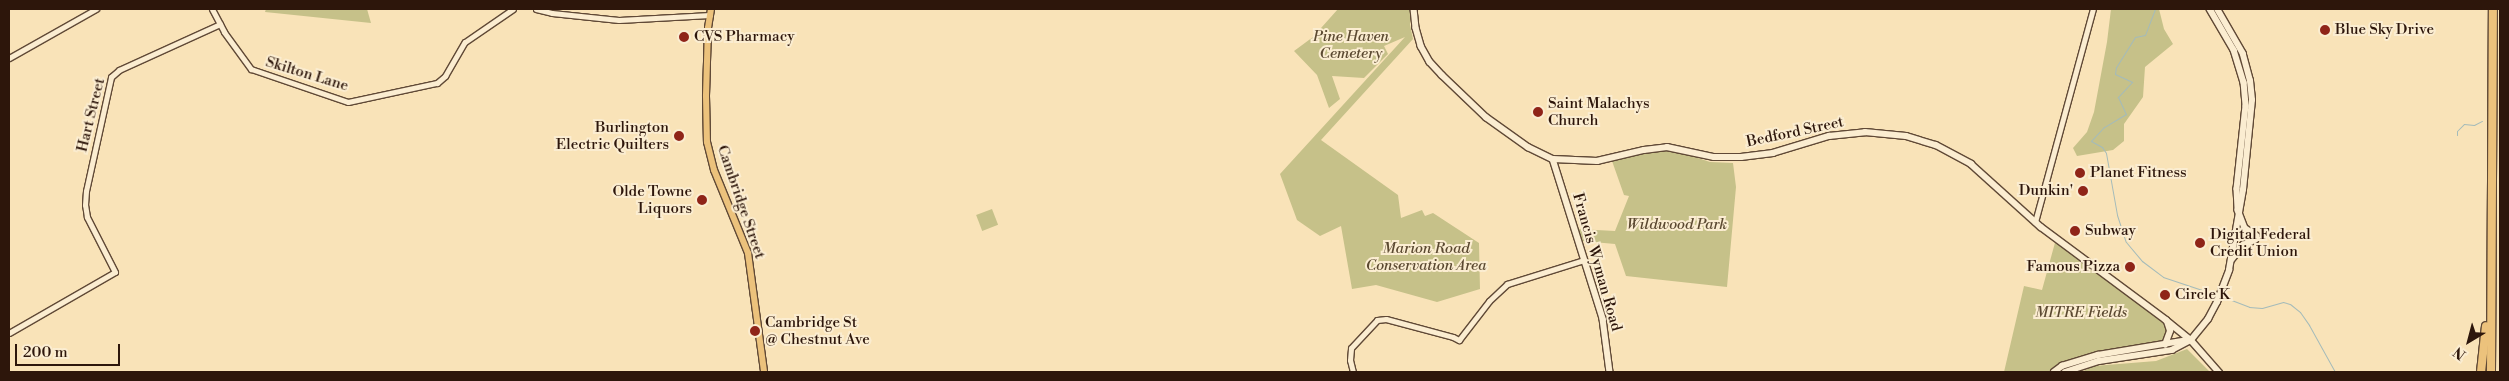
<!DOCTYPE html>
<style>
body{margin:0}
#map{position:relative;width:2509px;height:381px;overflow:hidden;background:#f9e3b8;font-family:"Libre Bodoni",serif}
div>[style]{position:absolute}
.green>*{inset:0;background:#c6c189;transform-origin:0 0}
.stream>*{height:1px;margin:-0.5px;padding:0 0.5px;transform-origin:0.5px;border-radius:0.5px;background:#a4bbba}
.roads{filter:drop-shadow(1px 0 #604936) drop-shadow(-1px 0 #604936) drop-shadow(0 1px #604936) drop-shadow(0 -1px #604936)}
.tertiary>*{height:5px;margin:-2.5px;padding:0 2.5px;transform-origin:2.5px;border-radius:2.5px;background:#fbedd1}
.secondary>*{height:5.5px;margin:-2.75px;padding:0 2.75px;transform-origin:2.75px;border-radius:2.75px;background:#fbedd1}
.primary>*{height:6px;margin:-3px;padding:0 3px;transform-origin:3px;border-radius:3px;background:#ecc27c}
.motorway>*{height:8px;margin:-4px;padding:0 4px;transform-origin:4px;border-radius:4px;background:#ecc27c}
.dots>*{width:14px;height:14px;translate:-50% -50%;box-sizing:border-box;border:2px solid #fbedd1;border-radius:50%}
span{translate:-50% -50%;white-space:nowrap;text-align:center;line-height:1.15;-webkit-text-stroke:4px #fbedd1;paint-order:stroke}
.poi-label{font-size:15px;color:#2d160b}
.left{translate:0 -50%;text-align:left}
.right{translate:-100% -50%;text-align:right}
.park-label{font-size:15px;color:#5b4931;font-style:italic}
.street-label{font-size:15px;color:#2d160b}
.frame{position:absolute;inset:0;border:10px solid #2d160b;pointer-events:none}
.north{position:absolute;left:2444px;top:316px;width:50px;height:50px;-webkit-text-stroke:4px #fbedd1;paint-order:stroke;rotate:217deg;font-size:14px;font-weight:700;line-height:20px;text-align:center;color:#2d160b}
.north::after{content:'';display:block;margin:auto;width:18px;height:22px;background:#2d160b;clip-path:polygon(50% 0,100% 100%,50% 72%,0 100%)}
.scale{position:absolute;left:15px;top:344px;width:105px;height:22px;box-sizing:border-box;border:2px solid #2d160b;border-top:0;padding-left:6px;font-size:15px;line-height:18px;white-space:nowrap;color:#2d160b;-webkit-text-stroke:4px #fbedd1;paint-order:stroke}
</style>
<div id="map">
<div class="green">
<div style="clip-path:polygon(266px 9px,367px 9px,371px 23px,265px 12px)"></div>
<div style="clip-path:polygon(1338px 9px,1411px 9px,1410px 25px,1413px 39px,1321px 140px,1398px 195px,1401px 218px,1422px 210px,1425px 216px,1433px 213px,1479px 243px,1480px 289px,1437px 302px,1376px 285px,1352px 289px,1341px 226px,1320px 236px,1297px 220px,1280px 174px,1405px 37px,1384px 46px,1388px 54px,1364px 78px,1332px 76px,1340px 99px,1329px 108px,1317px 75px,1294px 51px,1313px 37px)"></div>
<div style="clip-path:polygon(2111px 9px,2159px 9px,2164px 29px,2173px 44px,2145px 67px,2143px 97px,2124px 124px,2124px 141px,2113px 150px,2077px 156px,2073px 148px,2087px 132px,2094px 112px,2107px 42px)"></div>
<div style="clip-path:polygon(1674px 150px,1710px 162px,1733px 163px,1736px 187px,1727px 287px,1626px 276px,1615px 244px,1582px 241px,1578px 229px,1615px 231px,1629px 196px,1624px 195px,1612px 161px,1655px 151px)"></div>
<div style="left:992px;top:209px;width:17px;height:17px;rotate:69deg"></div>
<div style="clip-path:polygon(2056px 239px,2166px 320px,2170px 331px,2165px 345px,2081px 360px,2054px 372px,2004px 372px,2024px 286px,2042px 290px)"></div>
<div style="clip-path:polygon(2187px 349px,2210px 372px,2081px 372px,2094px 366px,2156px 361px)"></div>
</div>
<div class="stream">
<div style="left:2155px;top:9px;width:28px;rotate:111deg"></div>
<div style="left:2145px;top:35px;width:10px;rotate:169deg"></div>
<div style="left:2135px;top:37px;width:36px;rotate:122deg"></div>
<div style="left:2116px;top:67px;width:7px;rotate:98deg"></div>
<div style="left:2115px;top:74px;width:19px;rotate:25deg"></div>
<div style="left:2132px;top:82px;width:21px;rotate:133deg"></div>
<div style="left:2118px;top:97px;width:19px;rotate:65deg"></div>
<div style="left:2126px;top:114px;width:26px;rotate:149deg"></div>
<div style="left:2104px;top:127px;width:19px;rotate:133deg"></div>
<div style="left:2091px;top:141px;width:13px;rotate:29deg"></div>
<div style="left:2102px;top:147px;width:7px;rotate:56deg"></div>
<div style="left:2106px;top:153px;width:63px;rotate:79.9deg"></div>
<div style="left:2117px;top:215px;width:28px;rotate:72deg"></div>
<div style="left:2126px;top:242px;width:25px;rotate:50deg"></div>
<div style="left:2142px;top:261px;width:26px;rotate:37deg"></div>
<div style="left:2163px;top:277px;width:57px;rotate:18.4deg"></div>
<div style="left:2457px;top:135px;width:4px;rotate:-90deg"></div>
<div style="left:2457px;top:131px;width:10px;rotate:-45deg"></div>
<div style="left:2464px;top:124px;width:10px;rotate:6deg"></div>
<div style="left:2474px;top:125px;width:9px;rotate:-27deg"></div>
<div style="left:2221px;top:296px;width:30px;rotate:21deg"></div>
<div style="left:2249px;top:307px;width:13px;rotate:4deg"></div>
<div style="left:2262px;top:308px;width:22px;rotate:-16deg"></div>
<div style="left:2283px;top:302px;width:7px;rotate:16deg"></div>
<div style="left:2290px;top:304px;width:13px;rotate:39deg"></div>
<div style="left:2300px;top:312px;width:16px;rotate:55deg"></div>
<div style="left:2309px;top:325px;width:54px;rotate:61deg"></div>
</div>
<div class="roads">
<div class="tertiary">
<div style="left:212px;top:9px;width:26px;rotate:62deg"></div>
<div style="left:224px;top:32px;width:46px;rotate:53.9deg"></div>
<div style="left:251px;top:69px;width:102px;rotate:18.8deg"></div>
<div style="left:348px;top:102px;width:91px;rotate:-12.1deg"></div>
<div style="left:437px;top:83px;width:11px;rotate:-41deg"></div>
<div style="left:445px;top:76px;width:39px;rotate:-60deg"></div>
<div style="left:465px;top:42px;width:58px;rotate:-34.5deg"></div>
<div style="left:536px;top:9px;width:16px;rotate:14deg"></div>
<div style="left:552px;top:13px;width:67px;rotate:6deg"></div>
<div style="left:619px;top:20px;width:91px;rotate:-3.1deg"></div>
<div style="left:9px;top:58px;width:100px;rotate:-29.4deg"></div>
<div style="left:2035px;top:222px;width:221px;rotate:-74.8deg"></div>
<div style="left:9px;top:333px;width:122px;rotate:-29.9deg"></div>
<div style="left:115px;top:272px;width:62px;rotate:-117deg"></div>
<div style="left:87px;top:217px;width:12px;rotate:-99deg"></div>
<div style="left:85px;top:205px;width:14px;rotate:-86deg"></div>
<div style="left:86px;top:191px;width:117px;rotate:-77.6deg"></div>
<div style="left:111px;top:77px;width:11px;rotate:-41deg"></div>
<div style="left:119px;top:70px;width:111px;rotate:-24.5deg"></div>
<div style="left:1353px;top:372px;width:12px;rotate:-104deg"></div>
<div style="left:1350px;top:360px;width:12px;rotate:-85deg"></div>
<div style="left:1351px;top:348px;width:38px;rotate:-47deg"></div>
<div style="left:1377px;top:320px;width:9px;rotate:-6deg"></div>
<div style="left:1386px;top:319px;width:69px;rotate:15deg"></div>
<div style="left:1453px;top:337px;width:7px;rotate:27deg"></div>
<div style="left:1459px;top:340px;width:49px;rotate:-52.4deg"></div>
<div style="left:1489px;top:301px;width:25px;rotate:-43deg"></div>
<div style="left:1507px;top:284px;width:81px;rotate:-17.3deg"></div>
</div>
<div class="secondary">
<div style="left:1414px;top:9px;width:19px;rotate:84deg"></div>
<div style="left:1416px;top:28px;width:19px;rotate:74deg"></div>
<div style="left:1421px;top:46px;width:18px;rotate:61deg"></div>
<div style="left:1430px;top:62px;width:18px;rotate:47deg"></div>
<div style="left:1442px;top:75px;width:61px;rotate:43.7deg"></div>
<div style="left:1486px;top:117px;width:52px;rotate:35.5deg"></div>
<div style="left:1528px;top:147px;width:28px;rotate:26deg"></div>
<div style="left:1553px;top:159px;width:44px;rotate:2.6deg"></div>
<div style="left:1597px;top:161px;width:48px;rotate:-13.2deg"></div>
<div style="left:1644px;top:150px;width:23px;rotate:-7deg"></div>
<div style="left:1667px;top:147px;width:48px;rotate:12deg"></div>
<div style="left:1714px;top:157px;width:27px"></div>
<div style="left:1741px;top:157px;width:32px;rotate:-7deg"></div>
<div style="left:1773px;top:153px;width:59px;rotate:-16.9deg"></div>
<div style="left:1829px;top:136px;width:36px;rotate:-6deg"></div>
<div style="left:1865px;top:132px;width:41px;rotate:5.6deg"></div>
<div style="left:1906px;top:136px;width:31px;rotate:17deg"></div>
<div style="left:1936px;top:145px;width:40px;rotate:28deg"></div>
<div style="left:1971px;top:164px;width:94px;rotate:42deg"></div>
<div style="left:2041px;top:227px;width:156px;rotate:36.6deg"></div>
<div style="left:2166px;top:320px;width:32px;rotate:39deg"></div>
<div style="left:2191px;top:340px;width:43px;rotate:48.8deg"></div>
<div style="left:2210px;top:9px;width:48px;rotate:59.7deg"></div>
<div style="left:2234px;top:50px;width:34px;rotate:73deg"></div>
<div style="left:2244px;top:82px;width:24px;rotate:85deg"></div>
<div style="left:2246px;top:106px;width:83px;rotate:96.2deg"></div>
<div style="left:2237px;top:189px;width:21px;rotate:87deg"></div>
<div style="left:2238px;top:210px;width:19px;rotate:69deg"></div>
<div style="left:2245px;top:228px;width:14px;rotate:34deg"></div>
<div style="left:1553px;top:159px;width:168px;rotate:72.6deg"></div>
<div style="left:1603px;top:319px;width:53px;rotate:82.5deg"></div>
<div style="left:2232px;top:259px;width:18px;rotate:-52deg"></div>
<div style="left:2243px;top:245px;width:13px;rotate:-23deg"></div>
<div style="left:2165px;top:345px;width:15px;rotate:-70deg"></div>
<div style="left:2170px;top:331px;width:9px;rotate:-108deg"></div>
<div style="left:2054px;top:372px;width:10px;rotate:-37deg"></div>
<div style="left:2062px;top:366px;width:38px;rotate:-17deg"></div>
<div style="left:2098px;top:355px;width:91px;rotate:-9.5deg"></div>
<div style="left:2065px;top:372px;width:36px;rotate:-18deg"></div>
<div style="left:2099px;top:361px;width:74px;rotate:-8.6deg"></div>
<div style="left:2172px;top:350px;width:21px;rotate:-28deg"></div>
<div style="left:2191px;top:340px;width:27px;rotate:-51deg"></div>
<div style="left:2208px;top:319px;width:19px;rotate:-62deg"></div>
<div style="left:2217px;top:302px;width:34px;rotate:-69deg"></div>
<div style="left:2229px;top:270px;width:81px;rotate:-80.1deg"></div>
<div style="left:2243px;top:190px;width:90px;rotate:-84.3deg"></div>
<div style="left:2252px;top:100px;width:19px;rotate:-96deg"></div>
<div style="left:2250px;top:81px;width:28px;rotate:-105deg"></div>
<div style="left:2243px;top:54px;width:52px;rotate:-120deg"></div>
</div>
<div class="primary">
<div style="left:711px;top:9px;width:19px;rotate:99deg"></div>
<div style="left:708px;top:28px;width:68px;rotate:91.7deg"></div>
<div style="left:706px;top:96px;width:46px;rotate:88.8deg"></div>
<div style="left:707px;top:142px;width:29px;rotate:76deg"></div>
<div style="left:714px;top:170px;width:90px;rotate:67.7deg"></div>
<div style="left:748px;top:253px;width:120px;rotate:82.3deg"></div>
</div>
<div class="motorway">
<div style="left:2481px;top:372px;width:46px;rotate:-83.8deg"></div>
<div style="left:2491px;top:372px;width:363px;rotate:-89.7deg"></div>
</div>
</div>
<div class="dots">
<div style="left:2325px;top:30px;background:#8f2418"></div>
<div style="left:684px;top:37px;background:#8f2418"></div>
<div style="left:1538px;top:112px;background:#8f2418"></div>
<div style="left:679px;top:136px;background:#8f2418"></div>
<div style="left:2080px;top:173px;background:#8f2418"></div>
<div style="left:2083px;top:191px;background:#8f2418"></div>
<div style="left:702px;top:200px;background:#8f2418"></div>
<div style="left:2075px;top:231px;background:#8f2418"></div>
<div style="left:2200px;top:243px;background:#8f2418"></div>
<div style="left:2130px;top:267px;background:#8f2418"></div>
<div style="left:2165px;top:295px;background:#8f2418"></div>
<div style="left:755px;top:331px;background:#8f2418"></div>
</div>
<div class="poi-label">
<span class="left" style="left:2335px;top:30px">Blue Sky Drive</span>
<span class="left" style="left:694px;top:37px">CVS Pharmacy</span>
<span class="left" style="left:1548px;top:112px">Saint Malachys<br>Church</span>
<span class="right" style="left:669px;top:136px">Burlington<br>Electric Quilters</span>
<span class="left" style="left:2090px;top:173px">Planet Fitness</span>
<span class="right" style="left:692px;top:200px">Olde Towne<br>Liquors</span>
<span class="right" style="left:2073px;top:191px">Dunkin'</span>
<span class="left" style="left:2085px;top:231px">Subway</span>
<span class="left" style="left:2210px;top:243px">Digital Federal<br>Credit Union</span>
<span class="right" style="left:2120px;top:267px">Famous Pizza</span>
<span class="left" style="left:2175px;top:295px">Circle K</span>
<span class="left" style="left:765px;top:331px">Cambridge St<br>@ Chestnut Ave</span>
</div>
<div class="park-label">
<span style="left:1351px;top:45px">Pine Haven<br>Cemetery</span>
<span style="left:1677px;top:225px">Wildwood Park</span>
<span style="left:1426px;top:257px">Marion Road<br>Conservation Area</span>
<span style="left:2081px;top:313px">MITRE Fields</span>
</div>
<div class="street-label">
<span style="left:307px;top:74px;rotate:17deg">Skilton Lane</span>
<span style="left:91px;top:115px;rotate:-76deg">Hart Street</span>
<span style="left:1795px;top:132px;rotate:-12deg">Bedford Street</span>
<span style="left:741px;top:202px;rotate:71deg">Cambridge Street</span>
<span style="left:1597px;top:262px;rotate:74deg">Francis Wyman Road</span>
</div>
<div class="frame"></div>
<div class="north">N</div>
<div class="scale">200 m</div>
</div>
